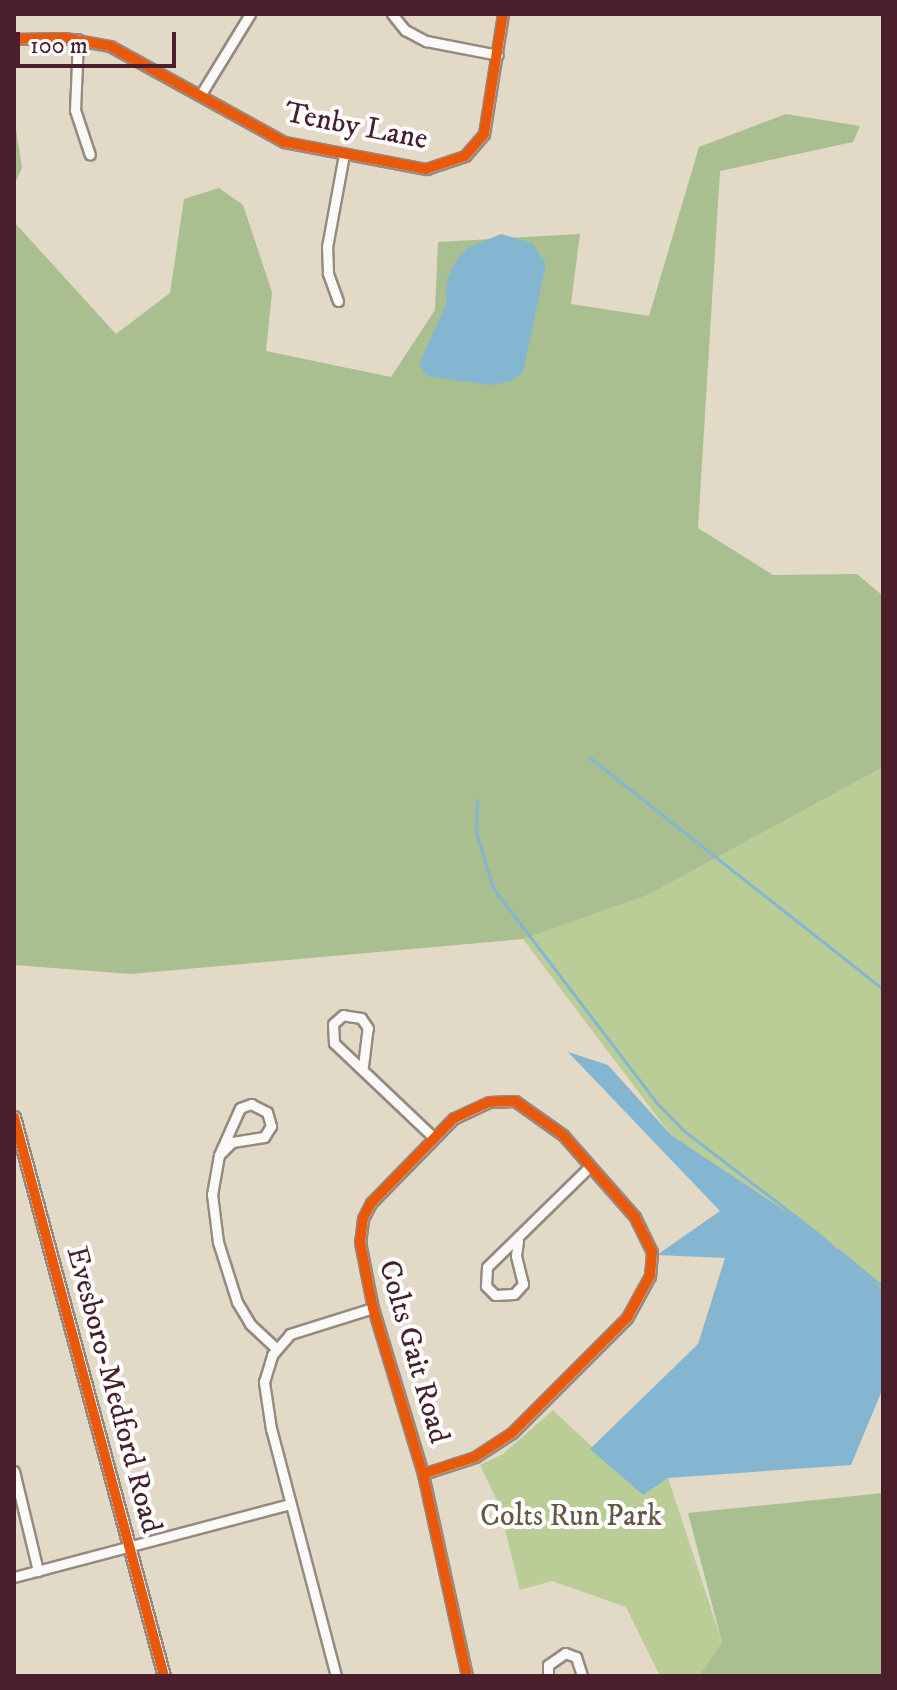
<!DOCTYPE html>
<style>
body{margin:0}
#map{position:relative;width:897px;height:1690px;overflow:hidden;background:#e2d9c7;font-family:"IM FELL DW Pica",serif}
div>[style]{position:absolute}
.green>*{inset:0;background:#bacd97}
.forest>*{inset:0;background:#a9bf8f}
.water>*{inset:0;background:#85b6d1}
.stream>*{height:3px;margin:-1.5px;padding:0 1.5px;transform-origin:1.5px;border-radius:1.5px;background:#85b6d1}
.roads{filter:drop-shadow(2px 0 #958a82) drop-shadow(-2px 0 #958a82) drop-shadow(0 2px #958a82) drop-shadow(0 -2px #958a82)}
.minor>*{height:9px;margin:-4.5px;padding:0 4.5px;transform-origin:4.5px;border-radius:4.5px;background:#fbf9f7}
.tertiary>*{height:11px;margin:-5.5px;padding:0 5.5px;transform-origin:5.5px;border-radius:5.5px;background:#fbf9f7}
.cycleway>*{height:10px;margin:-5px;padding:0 5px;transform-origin:5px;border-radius:5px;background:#e8590c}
span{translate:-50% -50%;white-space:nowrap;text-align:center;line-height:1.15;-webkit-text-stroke:8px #fff;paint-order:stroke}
.street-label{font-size:30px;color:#4a1f2b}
.park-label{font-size:30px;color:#665843}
.frame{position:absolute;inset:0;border:16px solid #4a1f2b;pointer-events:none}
.scale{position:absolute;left:16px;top:32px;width:160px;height:36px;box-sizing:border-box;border:4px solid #4a1f2b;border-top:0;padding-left:10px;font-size:24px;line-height:28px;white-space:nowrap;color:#4a1f2b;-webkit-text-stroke:6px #fff;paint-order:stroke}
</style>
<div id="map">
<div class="green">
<div style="clip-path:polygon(883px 767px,883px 1290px,822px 1236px,671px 1135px,523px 939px,648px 895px)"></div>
<div style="clip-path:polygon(553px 1410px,643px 1495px,668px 1478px,722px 1642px,699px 1676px,660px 1676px,626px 1607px,552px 1581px,520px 1590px,499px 1505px,480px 1465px,503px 1454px)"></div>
</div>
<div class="forest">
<div style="clip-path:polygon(786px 114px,860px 126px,853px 142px,720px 171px,698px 528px,773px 575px,857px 574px,883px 596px,883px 767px,648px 895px,523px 939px,131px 974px,14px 965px,14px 222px,116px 334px,170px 293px,184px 199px,219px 188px,243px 205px,272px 292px,266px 351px,391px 377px,435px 310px,438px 242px,580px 234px,571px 304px,649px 316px,699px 147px)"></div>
<div style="clip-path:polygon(14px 117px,22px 168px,14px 185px)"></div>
<div style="clip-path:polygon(883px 1493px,883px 1676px,699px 1676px,722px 1642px,688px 1513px)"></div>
</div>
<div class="water">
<div style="clip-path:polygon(501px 234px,532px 243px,546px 264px,523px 372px,511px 381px,491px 385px,427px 376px,419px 364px,446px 304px,447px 280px,454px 264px,467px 248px)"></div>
<div style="clip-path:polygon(568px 1052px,608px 1065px,671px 1135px,823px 1236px,883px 1290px,883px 1388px,851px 1465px,668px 1478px,643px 1495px,590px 1449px,698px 1344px,725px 1258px,657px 1255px,720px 1211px)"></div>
</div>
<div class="stream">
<div style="left:589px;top:757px;width:375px;rotate:38.3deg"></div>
<div style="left:477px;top:800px;width:32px;rotate:92deg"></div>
<div style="left:476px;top:832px;width:59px;rotate:73.1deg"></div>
<div style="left:493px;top:888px;width:268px;rotate:52.7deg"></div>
<div style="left:655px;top:1101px;width:40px;rotate:46deg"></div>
<div style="left:683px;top:1130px;width:169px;rotate:37.5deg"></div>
<div style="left:838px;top:1250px;width:58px;rotate:39.4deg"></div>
</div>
<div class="roads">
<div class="minor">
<div style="left:392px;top:14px;width:21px;rotate:51deg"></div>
<div style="left:405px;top:30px;width:24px;rotate:28deg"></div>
<div style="left:426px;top:41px;width:73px;rotate:11deg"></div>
<div style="left:14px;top:39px;width:51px;rotate:-1.1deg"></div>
<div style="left:65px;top:38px;width:46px;rotate:10.1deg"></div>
<div style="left:110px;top:46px;width:199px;rotate:28.9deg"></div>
<div style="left:284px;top:142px;width:145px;rotate:10.8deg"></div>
<div style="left:426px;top:169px;width:41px;rotate:-18.4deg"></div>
<div style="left:465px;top:156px;width:29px;rotate:-49deg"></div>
<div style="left:484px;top:134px;width:121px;rotate:-81deg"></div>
<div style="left:78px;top:39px;width:71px;rotate:92.4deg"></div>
<div style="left:75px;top:110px;width:47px;rotate:71.6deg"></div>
<div style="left:201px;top:94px;width:94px;rotate:-58.5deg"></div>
<div style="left:338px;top:301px;width:30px;rotate:-110deg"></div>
<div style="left:328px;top:273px;width:26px;rotate:-92deg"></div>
<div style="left:327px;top:247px;width:95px;rotate:-79.6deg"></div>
<div style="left:363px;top:1066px;width:38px;rotate:-83deg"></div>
<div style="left:368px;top:1028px;width:12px;rotate:-125deg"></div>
<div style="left:361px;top:1018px;width:18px;rotate:-171deg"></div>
<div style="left:343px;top:1015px;width:13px;rotate:138deg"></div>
<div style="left:333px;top:1024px;width:19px;rotate:87deg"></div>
<div style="left:334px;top:1043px;width:138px;rotate:43.5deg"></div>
<div style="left:219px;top:1155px;width:51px;rotate:-65.9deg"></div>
<div style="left:240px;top:1108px;width:12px;rotate:-20deg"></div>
<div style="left:251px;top:1104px;width:18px;rotate:27deg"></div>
<div style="left:267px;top:1112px;width:15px;rotate:74deg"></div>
<div style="left:271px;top:1126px;width:13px;rotate:122deg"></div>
<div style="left:264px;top:1137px;width:32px;rotate:171deg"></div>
<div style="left:232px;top:1142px;width:18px;rotate:135deg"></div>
<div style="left:219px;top:1155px;width:40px;rotate:100deg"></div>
<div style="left:212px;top:1194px;width:48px;rotate:82.9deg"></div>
<div style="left:218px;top:1242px;width:63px;rotate:72.4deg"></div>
<div style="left:237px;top:1302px;width:26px;rotate:59deg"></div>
<div style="left:250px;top:1324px;width:35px;rotate:43deg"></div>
<div style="left:518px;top:1241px;width:15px;rotate:98deg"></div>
<div style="left:516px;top:1256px;width:29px;rotate:76deg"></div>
<div style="left:523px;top:1284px;width:13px;rotate:132deg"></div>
<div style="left:514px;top:1294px;width:19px;rotate:177deg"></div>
<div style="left:495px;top:1295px;width:13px;rotate:-135deg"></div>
<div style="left:486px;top:1286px;width:19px;rotate:-87deg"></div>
<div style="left:487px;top:1267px;width:143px;rotate:-44.4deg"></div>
<div style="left:14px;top:1471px;width:103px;rotate:76.5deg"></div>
<div style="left:423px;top:1474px;width:55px;rotate:-18.1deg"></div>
<div style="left:475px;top:1457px;width:44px;rotate:-33deg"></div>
<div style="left:512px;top:1433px;width:163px;rotate:-45deg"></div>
<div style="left:627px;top:1318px;width:48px;rotate:-61.3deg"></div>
<div style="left:650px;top:1276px;width:24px;rotate:-85deg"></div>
<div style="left:652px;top:1252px;width:39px;rotate:-116deg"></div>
<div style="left:635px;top:1217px;width:109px;rotate:-131.3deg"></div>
<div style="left:563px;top:1135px;width:59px;rotate:-144.7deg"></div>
<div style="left:515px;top:1101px;width:26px;rotate:178deg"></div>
<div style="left:489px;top:1102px;width:38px;rotate:155deg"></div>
<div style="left:454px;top:1118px;width:119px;rotate:134.3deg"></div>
<div style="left:371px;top:1203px;width:18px;rotate:117deg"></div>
<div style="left:363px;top:1219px;width:23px;rotate:97deg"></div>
<div style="left:360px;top:1242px;width:67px;rotate:78.9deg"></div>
<div style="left:373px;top:1308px;width:173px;rotate:73.2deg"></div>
<div style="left:423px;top:1474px;width:207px;rotate:77.7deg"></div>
<div style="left:14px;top:1577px;width:286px;rotate:-14.8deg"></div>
<div style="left:336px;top:1676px;width:255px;rotate:-104.7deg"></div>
<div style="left:271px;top:1429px;width:48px;rotate:-98.5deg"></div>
<div style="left:264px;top:1382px;width:28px;rotate:-73deg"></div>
<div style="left:272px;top:1355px;width:28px;rotate:-49deg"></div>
<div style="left:290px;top:1334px;width:87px;rotate:-17.4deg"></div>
<div style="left:548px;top:1676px;width:11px;rotate:-90deg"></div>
<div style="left:548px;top:1665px;width:21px;rotate:-35deg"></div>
<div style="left:565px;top:1653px;width:12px;rotate:20deg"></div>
<div style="left:576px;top:1657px;width:20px;rotate:72deg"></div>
</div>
<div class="tertiary">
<div style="left:14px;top:1117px;width:579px;rotate:74.98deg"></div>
</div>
</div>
<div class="cycleway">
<div style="left:14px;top:39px;width:51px;rotate:-1.1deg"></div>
<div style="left:65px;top:38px;width:46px;rotate:10.1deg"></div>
<div style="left:110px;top:46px;width:199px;rotate:28.9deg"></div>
<div style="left:284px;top:142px;width:145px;rotate:10.8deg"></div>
<div style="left:426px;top:169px;width:41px;rotate:-18.4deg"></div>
<div style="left:465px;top:156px;width:29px;rotate:-49deg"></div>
<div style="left:484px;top:134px;width:121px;rotate:-81deg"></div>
<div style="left:14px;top:1117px;width:579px;rotate:74.98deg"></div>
<div style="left:423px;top:1474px;width:55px;rotate:-18.1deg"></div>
<div style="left:475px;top:1457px;width:44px;rotate:-33deg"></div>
<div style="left:512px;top:1433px;width:163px;rotate:-45deg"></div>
<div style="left:627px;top:1318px;width:48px;rotate:-61.3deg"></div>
<div style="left:650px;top:1276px;width:24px;rotate:-85deg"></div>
<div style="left:652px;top:1252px;width:39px;rotate:-116deg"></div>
<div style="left:635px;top:1217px;width:109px;rotate:-131.3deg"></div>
<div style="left:563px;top:1135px;width:59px;rotate:-144.7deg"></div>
<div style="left:515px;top:1101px;width:26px;rotate:178deg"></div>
<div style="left:489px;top:1102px;width:38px;rotate:155deg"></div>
<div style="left:454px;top:1118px;width:119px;rotate:134.3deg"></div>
<div style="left:371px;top:1203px;width:18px;rotate:117deg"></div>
<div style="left:363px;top:1219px;width:23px;rotate:97deg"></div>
<div style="left:360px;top:1242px;width:67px;rotate:78.9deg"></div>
<div style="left:373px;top:1308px;width:173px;rotate:73.2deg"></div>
<div style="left:423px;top:1474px;width:207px;rotate:77.7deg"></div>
</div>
<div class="street-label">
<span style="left:356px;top:127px;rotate:11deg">Tenby Lane</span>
<span style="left:413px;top:1352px;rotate:74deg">Colts Gait Road</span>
<span style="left:113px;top:1390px;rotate:75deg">Evesboro-Medford Road</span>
</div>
<div class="park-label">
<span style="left:571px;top:1517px">Colts Run Park</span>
</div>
<div class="frame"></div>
<div class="scale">100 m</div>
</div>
